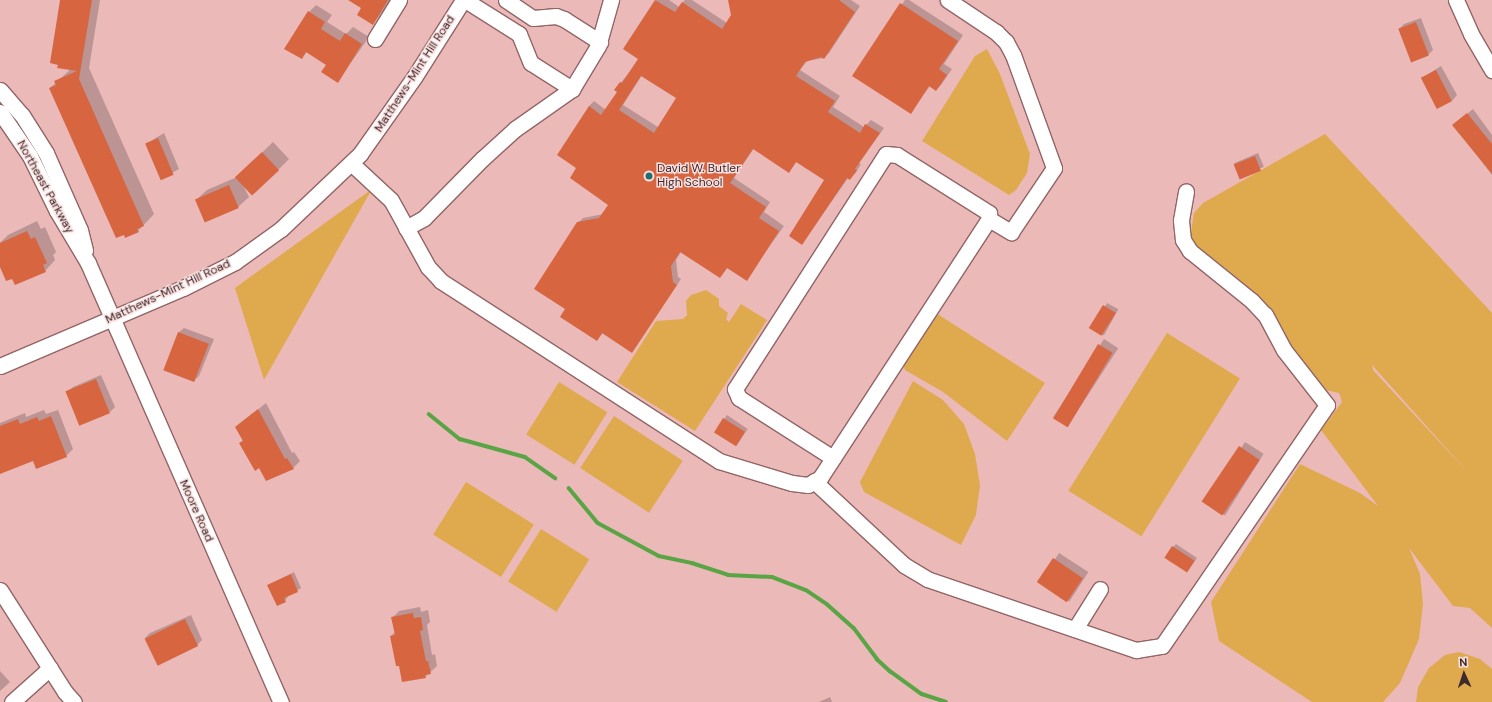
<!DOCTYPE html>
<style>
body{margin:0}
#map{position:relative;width:1492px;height:702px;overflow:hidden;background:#eab9b8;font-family:"DM Sans",sans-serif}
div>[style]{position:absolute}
.green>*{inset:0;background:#dfaa4e;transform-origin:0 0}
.shadow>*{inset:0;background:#0003;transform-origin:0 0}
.stream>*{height:3.5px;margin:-1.75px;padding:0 1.75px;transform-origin:1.75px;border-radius:1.75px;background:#59a444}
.building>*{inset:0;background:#d76640;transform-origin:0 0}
.roads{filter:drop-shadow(1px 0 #926565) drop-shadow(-1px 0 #926565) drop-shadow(0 1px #926565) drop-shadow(0 -1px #926565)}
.minor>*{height:15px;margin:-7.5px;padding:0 7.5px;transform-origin:7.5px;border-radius:7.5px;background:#fff}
.dots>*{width:11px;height:11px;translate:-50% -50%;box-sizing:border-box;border:2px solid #fae0e0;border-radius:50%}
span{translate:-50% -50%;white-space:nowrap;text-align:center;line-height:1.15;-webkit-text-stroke:3px #fae0e0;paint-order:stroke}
.street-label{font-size:12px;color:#3e2a2a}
.poi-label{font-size:12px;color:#3e2a2a}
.left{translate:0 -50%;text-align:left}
.north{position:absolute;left:1444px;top:654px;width:40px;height:40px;-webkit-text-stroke:3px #fae0e0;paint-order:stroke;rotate:357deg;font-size:11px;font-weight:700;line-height:16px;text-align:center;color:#3e2a2a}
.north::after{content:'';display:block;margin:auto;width:14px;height:18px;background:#3e2a2a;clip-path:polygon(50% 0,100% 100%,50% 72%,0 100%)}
</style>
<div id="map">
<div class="green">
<div style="clip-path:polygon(987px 49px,1000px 74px,1030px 154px,1027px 173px,1016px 190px,1009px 195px,922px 141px,975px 56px)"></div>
<div style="clip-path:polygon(evenodd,1325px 134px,1492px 313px,1492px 628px,1470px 608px,1453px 606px,1409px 548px,1420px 574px,1423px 604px,1419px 639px,1400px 683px,1383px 702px,1312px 702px,1219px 641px,1211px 602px,1300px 464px,1360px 493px,1378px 506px,1321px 430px,1342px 402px,1339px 393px,1321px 389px,1297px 361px,1266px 303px,1189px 244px,1194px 213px,1203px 203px,1325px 134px,1372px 365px,1471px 476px,1373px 370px,1372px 365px)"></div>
<div style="clip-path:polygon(372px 189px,264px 380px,235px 288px)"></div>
<div style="clip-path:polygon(706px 290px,719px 299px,719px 306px,728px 313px,726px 319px,729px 322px,741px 304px,767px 320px,695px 431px,617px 382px,656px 321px,683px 319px,687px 315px,686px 301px,691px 295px)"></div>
<div style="clip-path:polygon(936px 313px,1045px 383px,1007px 441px,943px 392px,905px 370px,903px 364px)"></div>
<div style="left:1167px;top:333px;width:86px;height:186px;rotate:32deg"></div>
<div style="clip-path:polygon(913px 381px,943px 400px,964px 424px,975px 454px,980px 485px,976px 515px,961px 545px,864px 492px,860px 482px)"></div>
<div style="left:559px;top:382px;width:57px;height:62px;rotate:32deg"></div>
<div style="left:614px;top:416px;width:82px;height:62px;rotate:33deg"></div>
<div style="left:466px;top:482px;width:80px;height:62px;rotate:32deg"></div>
<div style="left:541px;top:529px;width:57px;height:62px;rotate:32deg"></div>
<div style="clip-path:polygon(1459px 652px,1480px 659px,1492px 669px,1492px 702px,1416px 702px,1418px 687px,1429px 668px,1445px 655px)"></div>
</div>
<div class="shadow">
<div style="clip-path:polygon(61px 0,100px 0,89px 68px,154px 214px,138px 231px,50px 88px,71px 69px)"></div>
<div style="clip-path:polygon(350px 0,391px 0,373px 24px,362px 8px)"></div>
<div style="clip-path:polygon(evenodd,656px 0,669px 0,679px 7px,685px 0,692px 0,727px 23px,732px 16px,729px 0,851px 0,860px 6px,829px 53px,824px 58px,807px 61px,800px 70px,840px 96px,833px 107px,864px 127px,871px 120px,884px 128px,859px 163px,861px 164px,855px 174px,848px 178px,802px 244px,825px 180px,797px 161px,789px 171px,754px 148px,734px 178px,770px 202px,764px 212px,784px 226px,746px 279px,728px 267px,720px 277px,681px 252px,676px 260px,678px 277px,681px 279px,632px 352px,603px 333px,597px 340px,566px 309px,578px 223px,583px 218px,604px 214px,609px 205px,577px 168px,589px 106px,594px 101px,606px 110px,618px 92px,615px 90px,640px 59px,624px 49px,656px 0,642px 75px,677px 98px,658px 127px,623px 105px,642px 75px)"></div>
<div style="clip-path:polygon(905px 0,909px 0,963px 35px,944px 64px,952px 69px,941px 85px,936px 90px,930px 86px,911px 112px,854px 75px)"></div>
<div style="clip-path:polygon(316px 5px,332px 15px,327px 22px,346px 34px,353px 27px,369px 37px,338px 81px,327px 64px,307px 52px,301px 58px,309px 12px)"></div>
<div style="clip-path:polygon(1421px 18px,1433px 50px,1428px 55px,1399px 29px,1404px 24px)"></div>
<div style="clip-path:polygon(1441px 66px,1457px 95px,1452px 101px,1422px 78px)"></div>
<div style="clip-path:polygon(1473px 109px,1492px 135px,1492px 175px,1454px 125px)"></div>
<div style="clip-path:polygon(164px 133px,179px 169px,161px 179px,146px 144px)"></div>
<div style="clip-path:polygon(273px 142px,289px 159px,278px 170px,243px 185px,249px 197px,238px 207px,196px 200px,207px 190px,237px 177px)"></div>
<div style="left:1258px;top:153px;width:15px;height:26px;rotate:67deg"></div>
<div style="clip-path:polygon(37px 221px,41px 229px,45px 227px,56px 252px,53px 255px,55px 260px,45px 271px,13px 277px,0 265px,0 243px,8px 235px)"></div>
<div style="left:1107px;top:303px;width:13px;height:30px;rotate:29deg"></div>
<div style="clip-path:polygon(184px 328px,214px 339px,199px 376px,194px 381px,178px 333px)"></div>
<div style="left:1104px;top:339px;width:17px;height:94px;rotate:33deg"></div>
<div style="clip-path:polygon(101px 375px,115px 407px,110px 412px,81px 424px,67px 392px,73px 387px)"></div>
<div style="clip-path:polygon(266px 403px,292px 453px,294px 452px,300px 461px,293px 468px,260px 467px,240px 443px,243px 440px,236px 427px)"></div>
<div style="clip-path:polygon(44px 410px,46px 414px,58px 410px,73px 449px,66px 456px,34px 460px,0 473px,0 423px,25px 413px,26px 417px)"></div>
<div style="left:727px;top:415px;width:25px;height:20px;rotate:34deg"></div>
<div style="left:1245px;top:442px;width:22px;height:73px;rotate:32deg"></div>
<div style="clip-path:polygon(1176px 544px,1197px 558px,1187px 572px,1173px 547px)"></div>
<div style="left:1059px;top:553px;width:35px;height:35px;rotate:33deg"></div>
<div style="clip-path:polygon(294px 572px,301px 588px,288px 596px,285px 601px,269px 585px)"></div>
<div style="clip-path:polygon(420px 607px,421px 612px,428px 610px,430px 622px,427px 625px,432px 655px,435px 654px,437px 666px,425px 677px,391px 636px,395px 632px,392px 618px,399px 611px)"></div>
<div style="clip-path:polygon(191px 615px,202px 640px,197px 645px,145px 638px,150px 633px)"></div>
<div style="clip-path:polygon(0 671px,10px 682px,0 691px)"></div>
<div style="clip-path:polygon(830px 697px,832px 702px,819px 702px)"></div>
</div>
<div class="stream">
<div style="left:429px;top:414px;width:40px;rotate:39deg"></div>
<div style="left:460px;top:439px;width:67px;rotate:15.5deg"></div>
<div style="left:525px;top:457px;width:37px;rotate:35deg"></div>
<div style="left:569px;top:488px;width:45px;rotate:50.4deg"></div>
<div style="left:598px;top:523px;width:69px;rotate:28.4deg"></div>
<div style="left:659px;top:556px;width:34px;rotate:12deg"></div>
<div style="left:692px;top:563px;width:38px;rotate:18deg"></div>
<div style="left:728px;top:575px;width:44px;rotate:2.6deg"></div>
<div style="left:772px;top:577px;width:36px;rotate:21deg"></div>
<div style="left:806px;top:590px;width:25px;rotate:34deg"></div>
<div style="left:827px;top:604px;width:36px;rotate:42deg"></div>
<div style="left:854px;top:628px;width:39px;rotate:53deg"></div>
<div style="left:877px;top:659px;width:18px;rotate:43deg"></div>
<div style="left:890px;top:671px;width:39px;rotate:36deg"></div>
<div style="left:922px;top:694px;width:25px;rotate:18deg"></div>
</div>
<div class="building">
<div style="clip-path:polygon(60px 0,92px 0,79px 79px,144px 226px,137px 229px,139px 232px,125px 238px,124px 235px,116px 238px,49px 88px,56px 85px,54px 81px,77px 71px,57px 68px,58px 65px,50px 63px)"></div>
<div style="clip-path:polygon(348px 0,388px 0,373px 25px,357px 15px,361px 8px)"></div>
<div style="clip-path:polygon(evenodd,655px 0,675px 12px,682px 2px,722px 29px,731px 15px,728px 0,839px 0,855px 12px,824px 59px,821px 57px,805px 62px,796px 76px,835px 101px,828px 112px,860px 133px,865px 124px,880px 133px,855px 169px,857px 170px,850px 180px,847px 178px,802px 245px,789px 236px,824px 180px,796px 162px,789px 173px,753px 149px,730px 183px,766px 207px,759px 218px,779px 231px,747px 281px,727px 268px,720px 278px,680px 252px,671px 266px,673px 282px,677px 285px,632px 353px,602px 333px,597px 341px,560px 317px,565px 309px,534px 289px,577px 222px,599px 218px,608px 205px,570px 178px,576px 168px,557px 155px,589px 106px,601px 115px,617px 92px,614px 90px,620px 82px,622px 83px,638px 59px,623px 49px,655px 0,641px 76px,676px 98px,654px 133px,619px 110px,641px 76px)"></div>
<div style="clip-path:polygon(900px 3px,958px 41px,939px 69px,947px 75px,936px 91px,929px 86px,911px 114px,852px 76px)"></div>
<div style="clip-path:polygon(308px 11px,325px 22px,321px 29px,340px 41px,345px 33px,362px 44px,338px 83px,321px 72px,326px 65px,306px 52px,302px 59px,284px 49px)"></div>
<div style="left:1416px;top:22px;width:36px;height:19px;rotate:69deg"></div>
<div style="left:1436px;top:70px;width:35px;height:17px;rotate:63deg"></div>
<div style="clip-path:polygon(1467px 113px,1492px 144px,1492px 174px,1452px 125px)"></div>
<div style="left:158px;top:138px;width:40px;height:14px;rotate:67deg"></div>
<div style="left:262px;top:152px;width:25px;height:37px;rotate:47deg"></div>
<div style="left:1255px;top:156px;width:16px;height:23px;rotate:68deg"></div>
<div style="left:229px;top:185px;width:25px;height:37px;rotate:67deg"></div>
<div style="clip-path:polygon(27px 231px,31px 239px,35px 237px,47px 263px,43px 265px,46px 272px,15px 285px,12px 279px,6px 281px,0 267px,0 243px)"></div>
<div style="left:1103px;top:305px;width:15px;height:27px;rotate:32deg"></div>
<div style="left:178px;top:332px;width:33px;height:41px;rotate:21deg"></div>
<div style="left:1098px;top:344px;width:17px;height:87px;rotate:31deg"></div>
<div style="left:96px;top:379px;width:37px;height:33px;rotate:68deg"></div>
<div style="clip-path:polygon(258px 409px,285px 459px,287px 458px,294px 469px,266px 481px,259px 468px,255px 471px,239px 443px,243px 441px,235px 427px)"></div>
<div style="clip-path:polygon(51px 416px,67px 457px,36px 469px,33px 461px,0 474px,0 426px,18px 419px,20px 424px,37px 417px,39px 421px)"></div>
<div style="left:723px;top:418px;width:26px;height:17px;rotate:32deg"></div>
<div style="left:1239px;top:446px;width:25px;height:67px;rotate:34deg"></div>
<div style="left:1172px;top:546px;width:27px;height:14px;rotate:33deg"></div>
<div style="left:1053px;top:558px;width:36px;height:29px;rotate:34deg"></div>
<div style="clip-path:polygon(291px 574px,298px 592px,284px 598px,286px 602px,277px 606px,267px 585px)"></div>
<div style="clip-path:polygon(413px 613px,414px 618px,421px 617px,423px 630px,420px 631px,426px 661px,428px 661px,431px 674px,425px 675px,426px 678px,402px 682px,399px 666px,396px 666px,390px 636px,395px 635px,391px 617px)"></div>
<div style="left:185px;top:619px;width:30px;height:45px;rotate:64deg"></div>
</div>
<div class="roads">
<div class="minor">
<div style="left:465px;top:0;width:64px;rotate:32.2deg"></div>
<div style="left:519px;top:34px;width:31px;rotate:68deg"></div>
<div style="left:531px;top:63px;width:49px;rotate:32.4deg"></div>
<div style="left:506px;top:0;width:32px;rotate:34deg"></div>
<div style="left:533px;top:18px;width:23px;rotate:-5deg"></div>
<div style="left:556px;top:16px;width:9px;rotate:21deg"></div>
<div style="left:564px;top:19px;width:43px;rotate:32.6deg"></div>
<div style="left:1456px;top:0;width:37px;rotate:66deg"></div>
<div style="left:1471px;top:34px;width:42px;rotate:59.7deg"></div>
<div style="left:375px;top:39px;width:46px;rotate:-58.4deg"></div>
<div style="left:0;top:90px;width:33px;rotate:49deg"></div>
<div style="left:22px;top:115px;width:45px;rotate:57.7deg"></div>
<div style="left:46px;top:153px;width:84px;rotate:66.2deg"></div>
<div style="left:80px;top:230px;width:21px;rotate:76deg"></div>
<div style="left:0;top:112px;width:53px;rotate:55.7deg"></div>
<div style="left:30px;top:156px;width:61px;rotate:63.9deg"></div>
<div style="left:57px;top:211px;width:61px;rotate:59.2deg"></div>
<div style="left:88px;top:263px;width:480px;rotate:66.3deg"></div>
<div style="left:351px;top:163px;width:54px;rotate:42.8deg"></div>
<div style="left:391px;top:200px;width:77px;rotate:61.1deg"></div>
<div style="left:428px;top:267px;width:19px;rotate:47deg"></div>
<div style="left:441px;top:281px;width:331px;rotate:32.9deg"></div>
<div style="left:719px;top:461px;width:76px;rotate:16.8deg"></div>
<div style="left:792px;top:483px;width:16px;rotate:7deg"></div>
<div style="left:808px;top:485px;width:14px;rotate:-30deg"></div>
<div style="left:820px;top:478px;width:309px;rotate:-56.9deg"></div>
<div style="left:989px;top:219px;width:26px;rotate:31deg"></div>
<div style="left:1011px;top:232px;width:77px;rotate:-56.1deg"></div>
<div style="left:1054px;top:168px;width:120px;rotate:-109.9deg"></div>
<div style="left:1013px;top:55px;width:15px;rotate:-118deg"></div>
<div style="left:1006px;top:42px;width:14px;rotate:-135deg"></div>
<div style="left:996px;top:32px;width:58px;rotate:-146.3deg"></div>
<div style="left:406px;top:228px;width:21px;rotate:-29deg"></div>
<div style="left:424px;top:218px;width:83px;rotate:-45.5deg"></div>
<div style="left:482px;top:159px;width:45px;rotate:-42.3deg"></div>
<div style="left:515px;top:129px;width:70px;rotate:-35.1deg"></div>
<div style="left:572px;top:89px;width:50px;rotate:-58.8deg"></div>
<div style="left:598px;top:46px;width:48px;rotate:-74.2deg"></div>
<div style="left:0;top:366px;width:199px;rotate:-23.1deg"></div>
<div style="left:183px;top:288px;width:58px;rotate:-26.6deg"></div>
<div style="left:235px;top:262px;width:57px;rotate:-35.7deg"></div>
<div style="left:281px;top:229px;width:109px;rotate:-43.5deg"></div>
<div style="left:360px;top:154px;width:95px;rotate:-54.8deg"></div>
<div style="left:415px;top:76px;width:90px;rotate:-57.7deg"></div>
<div style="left:833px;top:458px;width:112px;rotate:-147.4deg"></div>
<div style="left:739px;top:398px;width:10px;rotate:-114deg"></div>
<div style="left:735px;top:389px;width:279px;rotate:-57.3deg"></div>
<div style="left:886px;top:154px;width:11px;rotate:5deg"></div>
<div style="left:897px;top:155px;width:109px;rotate:32.2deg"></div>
<div style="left:989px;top:213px;width:6px;rotate:90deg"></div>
<div style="left:814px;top:481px;width:123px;rotate:43deg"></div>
<div style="left:904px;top:565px;width:27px;rotate:31deg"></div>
<div style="left:927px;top:579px;width:221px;rotate:18.8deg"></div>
<div style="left:1136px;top:650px;width:26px;rotate:-9deg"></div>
<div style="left:1162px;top:646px;width:292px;rotate:-55.6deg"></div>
<div style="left:1327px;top:405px;width:70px;rotate:-128deg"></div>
<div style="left:1284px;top:350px;width:40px;rotate:-118deg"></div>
<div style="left:1265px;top:315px;width:19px;rotate:-133deg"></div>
<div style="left:1252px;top:301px;width:80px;rotate:-141.1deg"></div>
<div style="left:1190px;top:251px;width:13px;rotate:-122deg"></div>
<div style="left:1183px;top:240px;width:20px;rotate:-96deg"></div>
<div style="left:1181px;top:220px;width:29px;rotate:-80deg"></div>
<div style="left:0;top:590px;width:121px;rotate:57.5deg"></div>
<div style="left:65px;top:692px;width:13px;rotate:48deg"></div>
<div style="left:1075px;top:629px;width:47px;rotate:-58deg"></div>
<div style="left:12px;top:702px;width:51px;rotate:-41.8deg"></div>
</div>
</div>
<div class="dots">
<div style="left:649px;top:176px;background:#226d71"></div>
</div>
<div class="street-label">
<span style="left:415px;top:74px;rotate:-57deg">Matthews-Mint Hill Road</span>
<span style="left:45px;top:187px;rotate:61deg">Northeast Parkway</span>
<span style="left:168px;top:292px;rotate:-25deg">Matthews-Mint Hill Road</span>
<span style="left:196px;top:511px;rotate:66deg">Moore Road</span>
</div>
<div class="poi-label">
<span class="left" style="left:657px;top:176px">David W. Butler<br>High School</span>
</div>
<div class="north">N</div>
</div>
